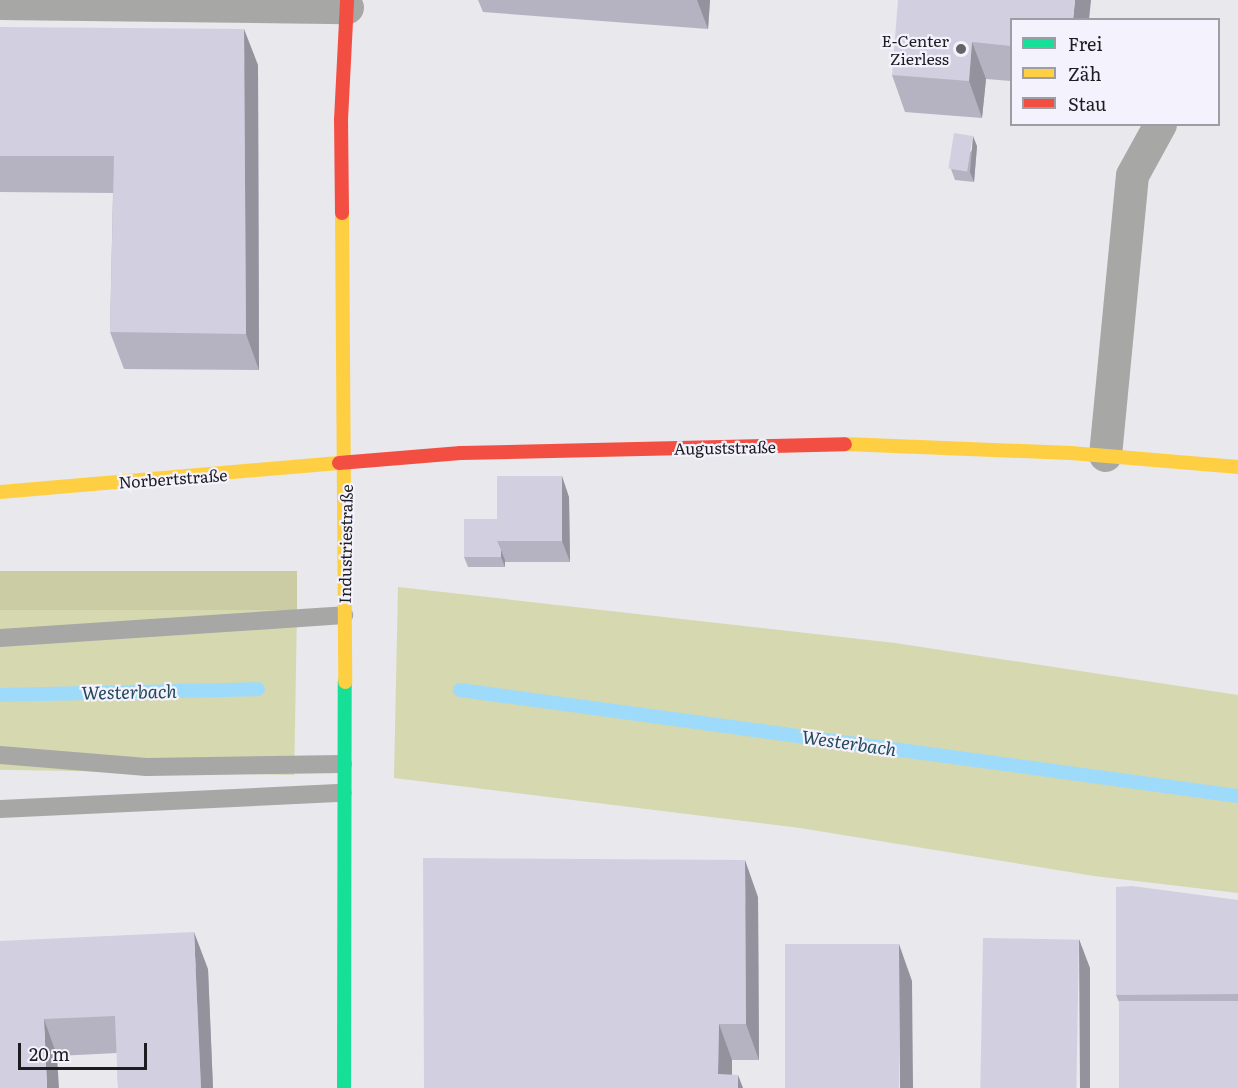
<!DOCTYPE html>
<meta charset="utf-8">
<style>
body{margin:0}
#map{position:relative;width:1238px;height:1088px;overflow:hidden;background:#e8e8ed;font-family:Literata,serif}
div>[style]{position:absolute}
.green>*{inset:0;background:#d6d8b0;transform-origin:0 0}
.forest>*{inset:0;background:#cbcca3;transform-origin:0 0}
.stream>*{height:14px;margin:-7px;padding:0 7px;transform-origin:7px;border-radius:7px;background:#9edbfa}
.lane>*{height:18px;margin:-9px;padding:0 9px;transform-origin:9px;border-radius:9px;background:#a7a7a6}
.street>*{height:33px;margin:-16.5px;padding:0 16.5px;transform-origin:16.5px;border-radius:16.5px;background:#a7a7a6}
.fast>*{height:14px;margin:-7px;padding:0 7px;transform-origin:7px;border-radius:7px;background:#16e098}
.slow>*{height:14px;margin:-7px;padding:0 7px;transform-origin:7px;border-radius:7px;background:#ffcf43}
.jam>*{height:14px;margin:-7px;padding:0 7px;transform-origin:7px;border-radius:7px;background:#f24e42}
.wall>*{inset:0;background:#b5b3c1}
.shaded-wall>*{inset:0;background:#93929d}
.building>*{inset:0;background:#d2d0e0;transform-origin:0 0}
.dots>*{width:16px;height:16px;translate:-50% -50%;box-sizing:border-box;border:3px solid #f3f2fd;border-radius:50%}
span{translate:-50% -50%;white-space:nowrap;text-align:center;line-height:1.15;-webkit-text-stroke:4.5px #f3f2fd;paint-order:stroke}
.poi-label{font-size:16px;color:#1d1d21}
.right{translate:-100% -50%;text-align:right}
.street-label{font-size:16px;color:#1d1d21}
.water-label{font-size:18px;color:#234a5b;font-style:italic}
.legend{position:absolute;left:1010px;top:18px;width:210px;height:108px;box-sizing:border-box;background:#f3f2fd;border:2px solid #9d9da5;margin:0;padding:8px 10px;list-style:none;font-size:18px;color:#1d1d21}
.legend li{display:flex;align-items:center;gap:12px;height:30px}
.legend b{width:30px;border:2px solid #9d9da5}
.scale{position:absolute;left:18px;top:1043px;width:129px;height:27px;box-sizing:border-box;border:3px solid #1d1d21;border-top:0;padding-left:8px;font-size:18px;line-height:21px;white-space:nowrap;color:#1d1d21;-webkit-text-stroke:4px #f3f2fd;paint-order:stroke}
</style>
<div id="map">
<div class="green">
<div style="clip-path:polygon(398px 587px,895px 643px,1238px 695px,1238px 893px,1094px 876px,800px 828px,394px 778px)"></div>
<div style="left:297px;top:610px;width:165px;height:297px;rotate:91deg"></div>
</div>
<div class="forest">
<div style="left:297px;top:571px;width:39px;height:297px;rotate:90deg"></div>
</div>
<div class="stream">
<div style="left:460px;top:690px;width:785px;rotate:7.76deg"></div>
<div style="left:0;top:695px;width:258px;rotate:-1.3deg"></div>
</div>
<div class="lane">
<div style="left:0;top:638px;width:345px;rotate:-3.8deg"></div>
<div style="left:0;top:755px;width:147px;rotate:4.7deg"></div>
<div style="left:147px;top:767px;width:196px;rotate:-0.9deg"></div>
<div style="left:0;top:809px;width:343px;rotate:-2.7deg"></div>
</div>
<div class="street">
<div style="left:0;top:3px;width:347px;rotate:0.7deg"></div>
<div style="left:1105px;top:455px;width:281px;rotate:-84.5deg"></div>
<div style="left:1132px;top:175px;width:58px;rotate:-61.2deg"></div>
</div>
<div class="fast">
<div style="left:344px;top:1088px;width:406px;rotate:-89.9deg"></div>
</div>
<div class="slow">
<div style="left:342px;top:213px;width:469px;rotate:89.6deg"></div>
<div style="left:845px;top:444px;width:226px;rotate:2.3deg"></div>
<div style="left:1071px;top:453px;width:168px;rotate:4.8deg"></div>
<div style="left:0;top:492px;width:340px;rotate:-4.9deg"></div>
</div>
<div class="jam">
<div style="left:342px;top:213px;width:93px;rotate:-90.6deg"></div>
<div style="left:341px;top:120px;width:120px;rotate:-87.1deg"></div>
<div style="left:339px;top:463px;width:122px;rotate:-4.7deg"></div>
<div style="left:461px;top:453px;width:384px;rotate:-1.3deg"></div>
</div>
<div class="wall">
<div style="clip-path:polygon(478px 0,710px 0,708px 29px,483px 12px)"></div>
<div style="clip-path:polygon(1011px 20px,1011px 81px,986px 79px,982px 118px,905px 112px,892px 75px)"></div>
<div style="clip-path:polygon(0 27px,258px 65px,259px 370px,124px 369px,110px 332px,113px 193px,0 192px)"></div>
<div style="clip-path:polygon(977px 146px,974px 182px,955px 180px,951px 169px)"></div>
<div style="clip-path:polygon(569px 497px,570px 562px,505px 562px,505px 560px,505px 567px,468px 567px,464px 557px,497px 519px)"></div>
<div style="clip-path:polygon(758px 897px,759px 1060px,732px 1060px,732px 1075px,424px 1088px)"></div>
<div style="clip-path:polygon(1238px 900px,1238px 1088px,1119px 1002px,1116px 995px)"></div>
<div style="clip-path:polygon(0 941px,208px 969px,213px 1088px,118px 1088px,117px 1053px,57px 1056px)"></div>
</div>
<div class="shaded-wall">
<div style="clip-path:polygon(697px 0,710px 0,708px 29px)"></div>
<div style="clip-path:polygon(1075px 0,1091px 0,1089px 20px,1073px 20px)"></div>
<div style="clip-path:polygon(244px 29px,258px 65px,259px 370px,246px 334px)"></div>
<div style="clip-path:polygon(972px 42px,986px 79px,982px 118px,969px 81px)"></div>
<div style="clip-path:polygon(973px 136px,977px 146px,974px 182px,970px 172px)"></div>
<div style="clip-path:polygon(562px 476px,569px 497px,570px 562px,562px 541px)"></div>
<div style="clip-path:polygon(501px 550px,505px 560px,505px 567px,501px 557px)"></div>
<div style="clip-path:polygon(745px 860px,758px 897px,759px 1060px,746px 1024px)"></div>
<div style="clip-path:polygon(194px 932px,208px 969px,213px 1088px,201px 1088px)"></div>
<div style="clip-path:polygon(1079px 939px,1090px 968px,1090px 1088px,1080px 1088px)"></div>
<div style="clip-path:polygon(899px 944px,912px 981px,913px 1088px,900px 1088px)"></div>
<div style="clip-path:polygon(44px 1019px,57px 1056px,59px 1088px,47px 1088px)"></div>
<div style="clip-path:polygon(719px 1024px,732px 1060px,732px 1088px,718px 1074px)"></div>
<div style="clip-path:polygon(738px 1075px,743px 1088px,738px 1088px)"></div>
</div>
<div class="building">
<div style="clip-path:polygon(898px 0,1075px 0,1073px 20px,1011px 20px,1011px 46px,972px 42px,969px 81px,892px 75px)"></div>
<div style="clip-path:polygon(0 27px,244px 29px,246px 334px,110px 332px,114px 156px,0 156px)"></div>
<div style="left:954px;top:133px;width:19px;height:36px;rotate:9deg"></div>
<div style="left:497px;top:476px;width:65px;height:65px"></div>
<div style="clip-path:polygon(464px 519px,497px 519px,497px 541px,501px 550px,501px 557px,464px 557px)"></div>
<div style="clip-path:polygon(423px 858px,745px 860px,746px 1024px,719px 1024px,718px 1074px,738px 1075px,738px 1088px,424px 1088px)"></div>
<div style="clip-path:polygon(1132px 886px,1238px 900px,1238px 994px,1116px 995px,1116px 887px)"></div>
<div style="clip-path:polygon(194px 932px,201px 1088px,118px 1088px,115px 1016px,44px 1019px,47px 1088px,0 1088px,0 941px)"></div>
<div style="left:983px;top:938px;width:96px;height:150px;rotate:1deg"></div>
<div style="left:899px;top:944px;width:144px;height:114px;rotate:90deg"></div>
<div style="left:1238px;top:1001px;width:87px;height:119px;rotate:90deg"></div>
</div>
<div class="dots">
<div style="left:961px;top:49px;background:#646468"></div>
</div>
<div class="poi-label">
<span class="right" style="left:949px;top:49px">E-Center<br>Zierless</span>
</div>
<div class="street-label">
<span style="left:725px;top:447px;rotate:-1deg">Auguststraße</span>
<span style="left:173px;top:478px;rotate:-4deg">Norbertstraße</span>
<span style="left:345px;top:544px;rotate:-89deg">Industriestraße</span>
</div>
<div class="water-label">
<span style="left:129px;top:692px;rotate:-1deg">Westerbach</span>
<span style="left:849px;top:743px;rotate:8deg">Westerbach</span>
</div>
<ul class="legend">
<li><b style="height:8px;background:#16e098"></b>Frei</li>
<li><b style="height:8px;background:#ffcf43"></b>Zäh</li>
<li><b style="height:8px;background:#f24e42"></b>Stau</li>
</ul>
<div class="scale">20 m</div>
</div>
